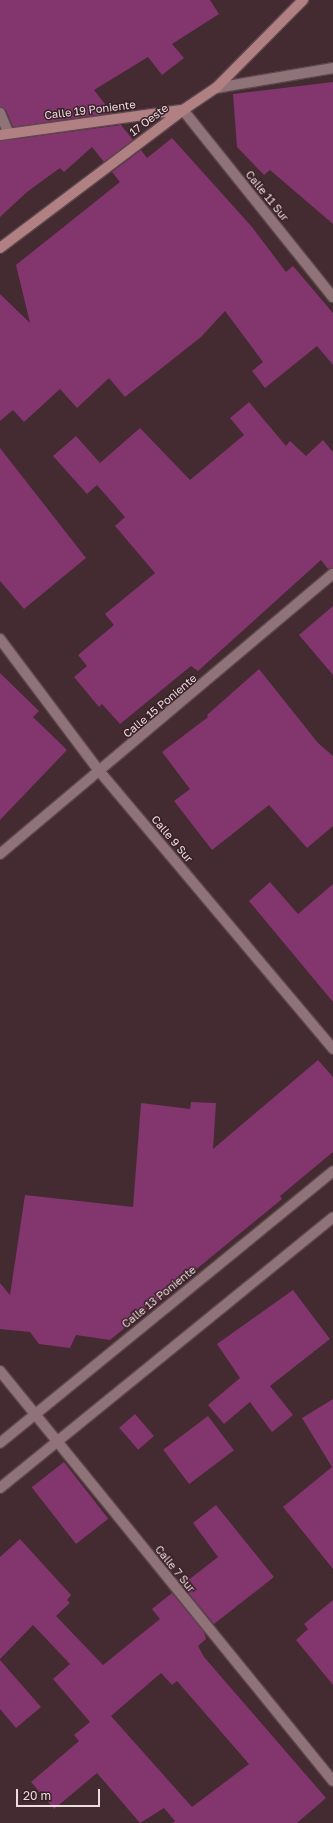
<!DOCTYPE html>
<style>
body{margin:0}
#map{position:relative;width:333px;height:1823px;overflow:hidden;background:#442a31;font-family:"Golos Text",sans-serif}
div>[style]{position:absolute}
.building>*{inset:0;background:#83356d;transform-origin:0 0}
.roads{filter:drop-shadow(1px 0 #5c474d) drop-shadow(-1px 0 #5c474d) drop-shadow(0 1px #5c474d) drop-shadow(0 -1px #5c474d)}
.lane>*{height:10px;margin:-5px;padding:0 5px;transform-origin:5px;border-radius:5px;background:#907279}
.street>*{height:10px;margin:-5px;padding:0 5px;transform-origin:5px;border-radius:5px;background:#907279}
.secondary>*{height:10px;margin:-5px;padding:0 5px;transform-origin:5px;border-radius:5px;background:#b08083}
span{translate:-50% -50%;white-space:nowrap;text-align:center;line-height:1.15;-webkit-text-stroke:3px #392127;paint-order:stroke}
.street-label{font-size:11px;color:#eddce0}
.scale{position:absolute;left:16px;top:1789px;width:84px;height:18px;box-sizing:border-box;border:2px solid #eddce0;border-top:0;padding-left:5px;font-size:12px;line-height:14px;white-space:nowrap;color:#eddce0;-webkit-text-stroke:3px #392127;paint-order:stroke}
</style>
<div id="map">
<div class="building">
<div style="clip-path:polygon(0 0,210px 0,219px 14px,172px 44px,184px 58px,162px 75px,148px 57px,94px 90px,112px 113px,13px 127px,6px 110px,0 107px)"></div>
<div style="clip-path:polygon(333px 82px,333px 224px,270px 170px,264px 175px,237px 147px,233px 94px)"></div>
<div style="clip-path:polygon(121px 125px,133px 140px,104px 162px,92px 147px,64px 172px,60px 168px,27px 192px,0 217px,0 141px)"></div>
<div style="clip-path:polygon(172px 138px,252px 227px,286px 272px,293px 266px,333px 313px,333px 365px,317px 346px,265px 388px,252px 371px,263px 362px,225px 311px,201px 337px,125px 397px,109px 378px,77px 408px,60px 389px,24px 422px,13px 410px,0 421px,0 294px,30px 323px,16px 265px,120px 182px,112px 172px,141px 150px,147px 158px)"></div>
<div style="clip-path:polygon(249px 402px,286px 446px,290px 441px,306px 456px,323px 440px,333px 452px,333px 568px,328px 569px,321px 560px,198px 671px,191px 666px,120px 724px,102px 704px,99px 707px,74px 677px,87px 666px,78px 655px,114px 625px,105px 614px,155px 573px,115px 526px,125px 517px,97px 485px,87px 494px,53px 456px,76px 436px,100px 463px,140px 428px,190px 480px,244px 435px,230px 418px)"></div>
<div style="clip-path:polygon(0 448px,86px 558px,24px 609px,0 581px)"></div>
<div style="clip-path:polygon(333px 606px,333px 675px,299px 635px)"></div>
<div style="clip-path:polygon(259px 669px,318px 743px,333px 756px,333px 826px,307px 848px,269px 805px,212px 850px,174px 801px,190px 789px,162px 752px,208px 717px,207px 715px)"></div>
<div style="clip-path:polygon(0 673px,39px 711px,33px 717px,67px 750px,0 820px)"></div>
<div style="clip-path:polygon(270px 882px,298px 914px,333px 884px,333px 1002px,249px 901px)"></div>
<div style="clip-path:polygon(318px 1060px,333px 1077px,333px 1152px,280px 1196px,282px 1199px,110px 1340px,76px 1335px,70px 1348px,39px 1344px,30px 1332px,0 1329px,0 1283px,10px 1295px,25px 1195px,133px 1207px,141px 1103px,190px 1109px,191px 1102px,216px 1103px,213px 1149px)"></div>
<div style="clip-path:polygon(293px 1290px,330px 1339px,270px 1386px,293px 1415px,272px 1432px,250px 1402px,224px 1424px,208px 1405px,240px 1378px,217px 1344px)"></div>
<div style="clip-path:polygon(333px 1399px,333px 1569px,283px 1507px,332px 1467px,302px 1418px)"></div>
<div style="left:135px;top:1414px;width:29px;height:21px;rotate:49deg"></div>
<div style="left:208px;top:1416px;width:43px;height:56px;rotate:53deg"></div>
<div style="left:64px;top:1462px;width:72px;height:41px;rotate:52deg"></div>
<div style="clip-path:polygon(216px 1505px,274px 1577px,214px 1624px,182px 1585px,218px 1557px,193px 1523px)"></div>
<div style="clip-path:polygon(evenodd,20px 1539px,71px 1595px,67px 1600px,70px 1603px,56px 1616px,103px 1665px,160px 1619px,152px 1609px,172px 1593px,204px 1632px,206px 1639px,198px 1646px,204px 1657px,326px 1798px,297px 1823px,172px 1823px,175px 1821px,164px 1808px,140px 1823px,97px 1773px,54px 1809px,31px 1782px,79px 1741px,74px 1735px,90px 1722px,53px 1679px,70px 1664px,33px 1625px,0 1659px,0 1557px,20px 1539px,161px 1673px,172px 1685px,177px 1681px,249px 1764px,192px 1807px,111px 1716px,161px 1673px)"></div>
<div style="clip-path:polygon(333px 1600px,333px 1685px,296px 1640px,308px 1629px,304px 1624px)"></div>
<div style="clip-path:polygon(0 1660px,41px 1707px,16px 1728px,0 1709px)"></div>
</div>
<div class="roads">
<div class="lane">
<div style="left:216px;top:88px;width:119px;rotate:-9.7deg"></div>
</div>
<div class="street">
<div style="left:183px;top:110px;width:240px;rotate:51.3deg"></div>
<div style="left:0;top:113px;width:21px;rotate:67deg"></div>
<div style="left:0;top:639px;width:166px;rotate:53.1deg"></div>
<div style="left:100px;top:772px;width:362px;rotate:49.9deg"></div>
<div style="left:0;top:854px;width:435px;rotate:-40.1deg"></div>
<div style="left:0;top:1371px;width:528px;rotate:50.92deg"></div>
<div style="left:0;top:1443px;width:430px;rotate:-39.2deg"></div>
<div style="left:0;top:1488px;width:429px;rotate:-39.1deg"></div>
</div>
<div class="secondary">
<div style="left:0;top:135px;width:183px;rotate:-7.9deg"></div>
<div style="left:0;top:248px;width:229px;rotate:-37deg"></div>
<div style="left:183px;top:110px;width:40px;rotate:-34deg"></div>
<div style="left:216px;top:88px;width:124px;rotate:-45.3deg"></div>
</div>
</div>
<div class="street-label">
<span style="left:90px;top:110px;rotate:-7deg">Calle 19 Poniente</span>
<span style="left:149px;top:120px;rotate:-37deg">17 Oeste</span>
<span style="left:267px;top:196px;rotate:51deg">Calle 11 Sur</span>
<span style="left:160px;top:706px;rotate:-40deg">Calle 15 Poniente</span>
<span style="left:172px;top:839px;rotate:50deg">Calle 9 Sur</span>
<span style="left:159px;top:1297px;rotate:-39deg">Calle 13 Poniente</span>
<span style="left:175px;top:1569px;rotate:51deg">Calle 7 Sur</span>
</div>
<div class="scale">20 m</div>
</div>
